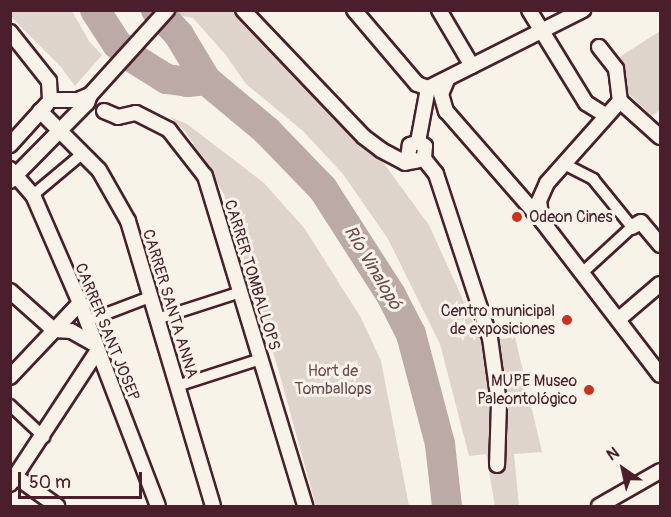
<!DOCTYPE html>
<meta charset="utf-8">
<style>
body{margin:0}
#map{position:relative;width:671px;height:517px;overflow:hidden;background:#f7f3e8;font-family:Pangolin,sans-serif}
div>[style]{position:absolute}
.green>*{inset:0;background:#ded4cc}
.river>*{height:30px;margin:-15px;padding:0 15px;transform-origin:15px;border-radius:15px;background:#bcaaa7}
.roads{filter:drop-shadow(2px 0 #4a1f2b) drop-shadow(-2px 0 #4a1f2b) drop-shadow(0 2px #4a1f2b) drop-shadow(0 -2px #4a1f2b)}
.pedestrian>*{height:10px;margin:-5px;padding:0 5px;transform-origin:5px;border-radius:5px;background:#f7f3e8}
.minor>*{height:14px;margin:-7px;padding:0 7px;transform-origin:7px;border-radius:7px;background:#f7f3e8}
.dots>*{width:16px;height:16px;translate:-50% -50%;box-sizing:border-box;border:3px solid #f7f3e8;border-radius:50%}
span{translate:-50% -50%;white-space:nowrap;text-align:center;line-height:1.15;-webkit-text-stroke:6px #f7f3e8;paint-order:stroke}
.poi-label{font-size:16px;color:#4a1f2b}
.left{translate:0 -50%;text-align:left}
.right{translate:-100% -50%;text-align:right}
.street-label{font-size:16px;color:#4a1f2b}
.park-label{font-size:16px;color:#6f4c53}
.water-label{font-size:18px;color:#6c4950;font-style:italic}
.frame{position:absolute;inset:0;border:12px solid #4a1f2b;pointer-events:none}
.north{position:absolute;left:593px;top:439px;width:60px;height:60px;-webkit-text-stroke:4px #f7f3e8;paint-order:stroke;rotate:326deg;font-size:16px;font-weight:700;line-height:24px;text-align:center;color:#4a1f2b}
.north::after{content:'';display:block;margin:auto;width:21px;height:27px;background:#4a1f2b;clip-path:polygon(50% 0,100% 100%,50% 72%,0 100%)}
.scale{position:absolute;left:18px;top:472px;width:124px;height:27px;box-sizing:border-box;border:3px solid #4a1f2b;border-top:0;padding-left:8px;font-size:18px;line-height:21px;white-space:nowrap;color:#4a1f2b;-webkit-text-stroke:4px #f7f3e8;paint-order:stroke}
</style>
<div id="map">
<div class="green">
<div style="clip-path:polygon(10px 11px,72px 11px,89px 41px,102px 55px,75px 86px,61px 67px,11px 17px)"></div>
<div style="clip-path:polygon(176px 11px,237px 11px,385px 165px,429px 225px,482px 342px,515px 337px,542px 452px,514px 454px,519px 506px,495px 506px,486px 454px,469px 456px,440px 344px,388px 239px,343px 174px,303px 131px,246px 84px,225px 54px,193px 18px,183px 16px)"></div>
<div style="clip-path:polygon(660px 31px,660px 110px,652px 116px,620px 86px,615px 60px)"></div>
<div style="clip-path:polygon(170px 117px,187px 124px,264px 183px,305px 229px,361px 318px,381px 361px,409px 506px,316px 506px,279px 372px,224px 194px,186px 132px)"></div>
</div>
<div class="river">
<div style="left:95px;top:10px;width:40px;rotate:57.1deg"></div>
<div style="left:117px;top:44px;width:21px;rotate:41deg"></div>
<div style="left:133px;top:58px;width:40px;rotate:32deg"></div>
<div style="left:167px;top:79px;width:21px;rotate:8deg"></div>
<div style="left:188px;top:82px;width:18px;rotate:-6deg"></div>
<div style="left:156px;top:10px;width:34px;rotate:47deg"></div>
<div style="left:179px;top:35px;width:52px;rotate:59deg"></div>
<div style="left:206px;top:80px;width:80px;rotate:39.9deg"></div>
<div style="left:267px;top:131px;width:81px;rotate:46deg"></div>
<div style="left:323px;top:189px;width:126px;rotate:57.3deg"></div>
<div style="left:391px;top:295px;width:44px;rotate:62.9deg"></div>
<div style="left:411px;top:334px;width:114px;rotate:75.2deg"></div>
<div style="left:440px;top:444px;width:62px;rotate:83.6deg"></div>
</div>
<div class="roads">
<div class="pedestrian">
<div style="left:564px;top:164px;width:33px;rotate:27deg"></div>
<div style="left:593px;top:179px;width:62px;rotate:50.9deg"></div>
<div style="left:632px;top:227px;width:67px;rotate:137.4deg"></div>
<div style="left:33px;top:195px;width:65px;rotate:-40deg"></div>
<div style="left:157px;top:319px;width:88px;rotate:-17.8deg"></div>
<div style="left:87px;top:321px;width:67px;rotate:-20.9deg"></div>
<div style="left:177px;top:386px;width:88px;rotate:-17.8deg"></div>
<div style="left:10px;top:405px;width:47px;rotate:43.3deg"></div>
</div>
<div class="minor">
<div style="left:243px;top:10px;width:175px;rotate:46.4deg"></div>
<div style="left:364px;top:137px;width:21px;rotate:37deg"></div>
<div style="left:381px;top:150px;width:27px;rotate:28deg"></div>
<div style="left:405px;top:163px;width:19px;rotate:-12deg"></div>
<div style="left:424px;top:159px;width:13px;rotate:-86deg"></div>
<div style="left:425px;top:146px;width:8px;rotate:-150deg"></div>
<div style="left:418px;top:142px;width:9px;rotate:159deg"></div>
<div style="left:410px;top:145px;width:11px;rotate:100deg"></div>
<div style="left:408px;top:156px;width:8px;rotate:40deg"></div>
<div style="left:354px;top:10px;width:97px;rotate:49.6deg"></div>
<div style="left:417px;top:84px;width:12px;rotate:20deg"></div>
<div style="left:439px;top:10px;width:65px;rotate:59.5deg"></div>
<div style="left:529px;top:10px;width:109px;rotate:58.5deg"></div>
<div style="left:586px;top:103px;width:22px;rotate:32deg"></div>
<div style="left:10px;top:32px;width:63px;rotate:51.5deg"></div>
<div style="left:49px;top:81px;width:19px;rotate:87deg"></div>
<div style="left:599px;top:47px;width:28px;rotate:52deg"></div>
<div style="left:616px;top:69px;width:32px;rotate:83deg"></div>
<div style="left:620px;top:101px;width:54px;rotate:42deg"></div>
<div style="left:447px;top:80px;width:15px;rotate:113deg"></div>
<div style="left:441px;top:94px;width:18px;rotate:74deg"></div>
<div style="left:446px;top:111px;width:146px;rotate:48.9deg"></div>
<div style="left:428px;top:88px;width:174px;rotate:-26.7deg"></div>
<div style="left:50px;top:100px;width:28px"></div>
<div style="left:78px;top:100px;width:13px;rotate:-23deg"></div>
<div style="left:620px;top:101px;width:110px;rotate:131.7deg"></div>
<div style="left:547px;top:183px;width:20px;rotate:114deg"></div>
<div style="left:539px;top:201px;width:20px;rotate:81deg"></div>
<div style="left:542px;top:221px;width:194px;rotate:52.5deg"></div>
<div style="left:40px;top:111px;width:83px;rotate:45deg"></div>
<div style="left:99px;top:170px;width:59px;rotate:60.4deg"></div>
<div style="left:128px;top:221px;width:297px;rotate:73.4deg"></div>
<div style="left:104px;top:111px;width:15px;rotate:23deg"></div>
<div style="left:118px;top:117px;width:18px;rotate:-13deg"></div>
<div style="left:136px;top:113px;width:37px;rotate:27deg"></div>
<div style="left:169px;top:130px;width:58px;rotate:52deg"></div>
<div style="left:205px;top:176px;width:345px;rotate:73.1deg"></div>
<div style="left:418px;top:142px;width:55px;rotate:-79.5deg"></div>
<div style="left:10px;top:145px;width:55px;rotate:-47.9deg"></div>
<div style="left:424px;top:159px;width:19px;rotate:51deg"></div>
<div style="left:436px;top:174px;width:173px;rotate:71.8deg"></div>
<div style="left:490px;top:338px;width:66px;rotate:82.1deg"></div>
<div style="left:499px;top:403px;width:62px;rotate:91.8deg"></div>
<div style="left:10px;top:169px;width:35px;rotate:49deg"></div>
<div style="left:33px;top:195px;width:118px;rotate:66.5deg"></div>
<div style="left:80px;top:303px;width:217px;rotate:69deg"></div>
<div style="left:10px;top:181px;width:110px;rotate:-45.4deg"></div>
<div style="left:87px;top:103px;width:9px;rotate:-69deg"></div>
<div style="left:90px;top:95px;width:115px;rotate:-47.8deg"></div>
<div style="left:632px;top:227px;width:10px;rotate:-29deg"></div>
<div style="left:641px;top:222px;width:30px;rotate:50deg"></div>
<div style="left:10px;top:291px;width:59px;rotate:41.6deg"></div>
<div style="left:54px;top:330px;width:17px;rotate:3deg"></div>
<div style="left:71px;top:331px;width:29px;rotate:29deg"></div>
<div style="left:619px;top:319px;width:54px;rotate:-40.5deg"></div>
<div style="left:10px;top:377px;width:102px;rotate:-46.6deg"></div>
<div style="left:15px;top:476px;width:52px;rotate:35.5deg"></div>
<div style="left:10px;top:484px;width:160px;rotate:-56.7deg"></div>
<div style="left:599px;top:506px;width:70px;rotate:-29.8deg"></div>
</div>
</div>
<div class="dots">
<div style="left:517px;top:217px;background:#c8321e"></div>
<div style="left:567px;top:320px;background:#c8321e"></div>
<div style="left:589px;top:390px;background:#c8321e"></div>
</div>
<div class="poi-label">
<span class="left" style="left:529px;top:217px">Odeon Cines</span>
<span class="right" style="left:555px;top:320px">Centro municipal<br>de exposiciones</span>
<span class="right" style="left:577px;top:390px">MUPE Museo<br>Paleontológico</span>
</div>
<div class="street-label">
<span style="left:252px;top:275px;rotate:73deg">CARRER TOMBALLOPS</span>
<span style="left:170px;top:304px;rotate:73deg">CARRER SANTA ANNA</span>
<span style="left:107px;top:332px;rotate:68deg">CARRER SANT JOSEP</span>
</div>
<div class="park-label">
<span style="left:333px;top:380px">Hort de<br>Tomballops</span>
</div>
<div class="water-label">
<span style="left:372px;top:268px;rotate:59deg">Río Vinalopó</span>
</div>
<div class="frame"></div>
<div class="north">N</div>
<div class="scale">50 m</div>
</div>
